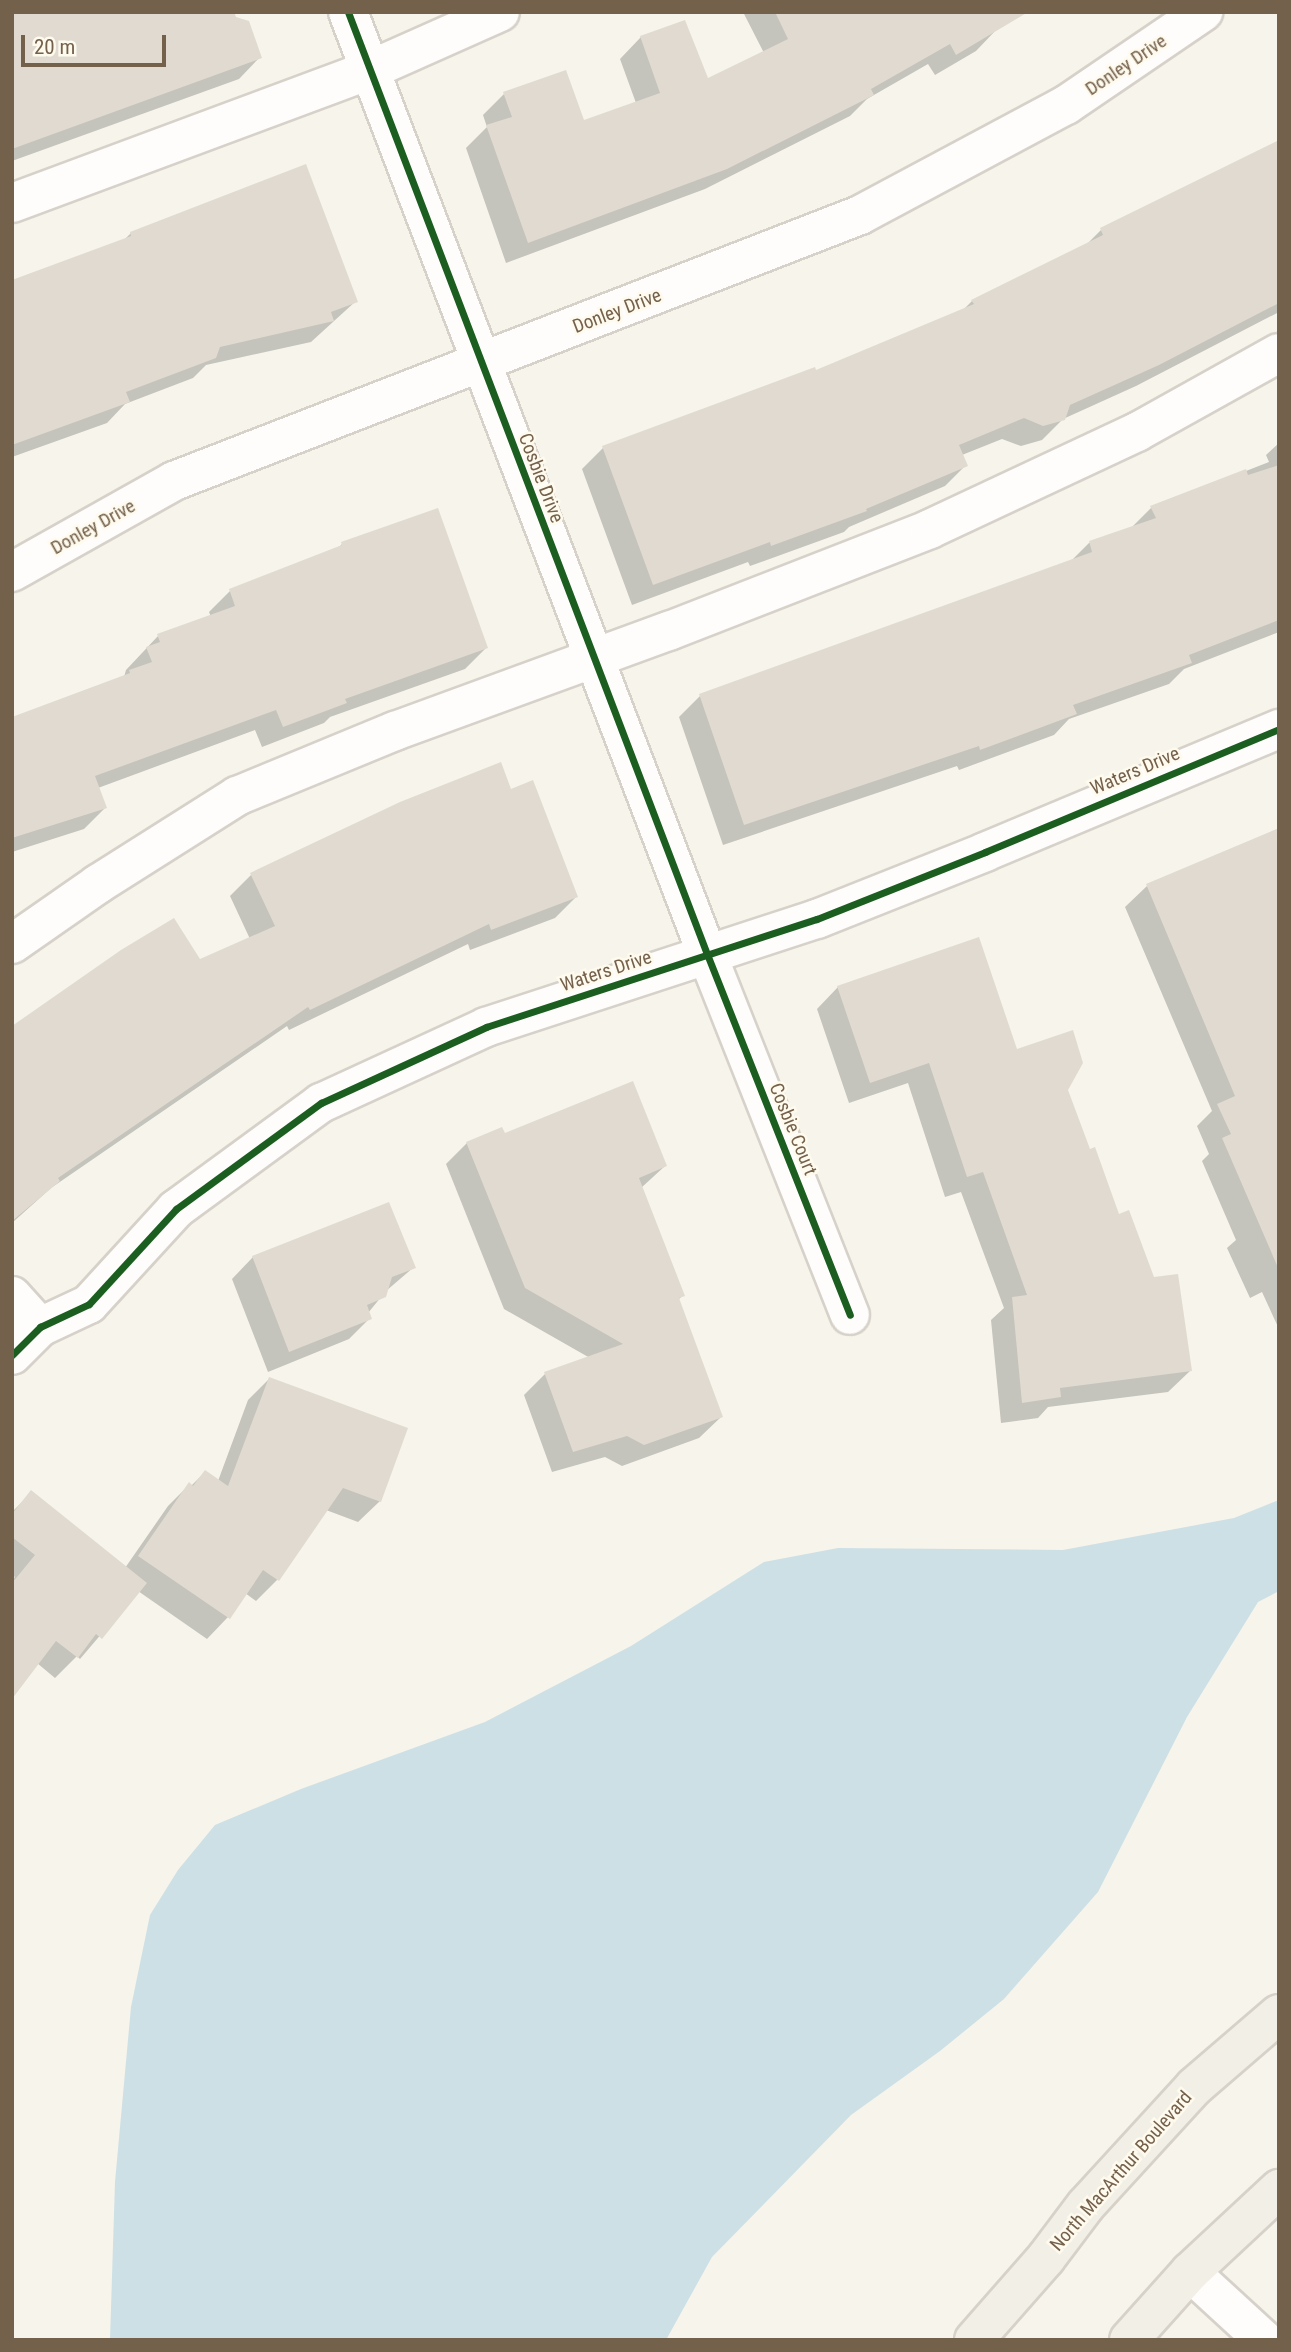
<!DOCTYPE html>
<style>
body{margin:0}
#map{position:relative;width:1291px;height:2352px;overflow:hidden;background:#f6f4eb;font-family:"Roboto Condensed",sans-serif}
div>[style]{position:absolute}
.water>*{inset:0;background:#cde0e6}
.shadow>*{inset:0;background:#0003}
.building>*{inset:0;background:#e1dad0}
.roads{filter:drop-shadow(2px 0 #d6d1c9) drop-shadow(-2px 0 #d6d1c9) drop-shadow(0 2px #d6d1c9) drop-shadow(0 -2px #d6d1c9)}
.minor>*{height:38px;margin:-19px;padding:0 19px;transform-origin:19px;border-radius:19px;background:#fefdfc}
.major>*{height:38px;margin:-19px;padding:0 19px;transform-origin:19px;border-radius:19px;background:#f2efe6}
.cycleway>*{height:7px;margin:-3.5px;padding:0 3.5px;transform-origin:3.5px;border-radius:3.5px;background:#1b5e20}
span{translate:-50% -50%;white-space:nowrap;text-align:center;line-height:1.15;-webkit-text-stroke:5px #fefaed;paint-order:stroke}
.street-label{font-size:19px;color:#74614c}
.frame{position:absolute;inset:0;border:14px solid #74614c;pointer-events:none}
.scale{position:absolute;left:21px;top:35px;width:145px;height:32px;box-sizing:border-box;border:4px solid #74614c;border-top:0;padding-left:9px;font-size:21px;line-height:24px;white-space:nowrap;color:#74614c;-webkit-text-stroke:5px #fefaed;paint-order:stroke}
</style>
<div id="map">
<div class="water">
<div style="clip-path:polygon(1279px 1500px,1279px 1591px,1258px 1602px,1187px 1717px,1098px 1892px,1004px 1999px,940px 2051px,851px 2115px,712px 2257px,666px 2340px,110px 2340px,115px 2182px,131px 2007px,150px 1915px,178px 1870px,215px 1825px,301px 1789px,485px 1722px,631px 1646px,764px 1562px,838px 1548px,1063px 1550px,1234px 1518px)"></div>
</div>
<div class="shadow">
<div style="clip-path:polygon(12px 12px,260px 57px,239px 79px,12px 161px)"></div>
<div style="clip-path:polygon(743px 12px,1039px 12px,1023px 12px,997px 29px,976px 51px,935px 75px,928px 64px,867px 99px,850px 116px,705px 189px,506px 263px,466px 148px,487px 127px,483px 115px,504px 94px,583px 122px,636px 103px,620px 59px,641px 37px,707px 81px,764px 53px)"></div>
<div style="clip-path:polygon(1279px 142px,1279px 312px,1136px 386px,1063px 419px,1042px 440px,1021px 446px,1002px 439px,962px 455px,966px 465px,945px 486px,849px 527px,844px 532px,750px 566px,748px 562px,632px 605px,582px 469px,603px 448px,815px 373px,963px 310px,972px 301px,1084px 247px,1101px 230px)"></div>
<div style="clip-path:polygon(131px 233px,356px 301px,311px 342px,206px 365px,193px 378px,125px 404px,107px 423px,12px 457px,12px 282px,123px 241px)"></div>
<div style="clip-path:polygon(1279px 443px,1279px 632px,1184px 669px,1169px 684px,1069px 719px,1054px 735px,959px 770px,957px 766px,723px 845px,679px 717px,700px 696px,1070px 562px,1089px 543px,1131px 528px,1151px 508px,1269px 462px,1266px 455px)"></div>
<div style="clip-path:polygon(342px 544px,486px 648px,465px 669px,330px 717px,324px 723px,262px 747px,255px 730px,98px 788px,105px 808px,84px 829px,12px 852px,12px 721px,124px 677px,126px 670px,158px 636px,211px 617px,209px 612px,230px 591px,336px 550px)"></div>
<div style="clip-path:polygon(510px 791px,576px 897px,555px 918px,470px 950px,468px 944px,289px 1030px,287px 1026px,51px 1188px,12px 1223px,12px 1028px,200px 961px,250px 939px,230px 896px,251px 875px)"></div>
<div style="clip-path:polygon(1279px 830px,1279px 1329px,1262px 1292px,1250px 1298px,1227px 1248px,1236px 1240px,1202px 1161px,1209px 1154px,1197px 1126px,1212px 1111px,1125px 907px,1147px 886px)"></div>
<div style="clip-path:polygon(838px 987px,1016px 1051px,1067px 1090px,1089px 1151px,1190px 1371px,1168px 1392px,1048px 1407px,1038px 1418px,1001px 1423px,991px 1320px,1004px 1308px,961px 1192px,945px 1197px,908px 1083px,849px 1103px,817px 1009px)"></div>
<div style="clip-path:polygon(504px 1136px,665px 1166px,641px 1188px,683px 1295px,678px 1300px,721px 1417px,699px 1438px,622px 1466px,605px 1457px,552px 1472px,524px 1395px,545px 1374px,590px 1358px,504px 1309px,446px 1164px,467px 1143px)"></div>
<div style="clip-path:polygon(253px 1257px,414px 1267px,386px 1291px,368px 1313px,370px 1318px,349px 1339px,268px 1372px,232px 1279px)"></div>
<div style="clip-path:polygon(269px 1379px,380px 1501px,358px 1522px,326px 1510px,277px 1580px,256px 1601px,245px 1593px,228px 1617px,207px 1639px,138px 1591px,80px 1659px,77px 1656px,55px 1678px,37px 1663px,12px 1696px,12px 1580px,15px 1577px,12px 1575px,12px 1512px,31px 1493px,125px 1568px,168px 1506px,189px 1485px,191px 1486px,205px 1472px,218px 1481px,248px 1400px)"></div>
</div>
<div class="building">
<div style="clip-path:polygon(12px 12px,234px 12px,236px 17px,249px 21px,262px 58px,12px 149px)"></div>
<div style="clip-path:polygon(775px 12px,1028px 12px,956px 55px,950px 44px,871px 89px,874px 95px,727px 169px,528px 243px,486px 125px,512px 117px,503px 92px,566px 70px,584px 120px,660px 93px,640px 36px,685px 20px,708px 78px,788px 39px)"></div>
<div style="clip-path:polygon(1279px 140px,1279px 303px,1159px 365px,1070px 405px,1065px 420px,1043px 426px,1024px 418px,959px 445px,968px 466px,866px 509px,867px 511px,771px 546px,770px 542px,653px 585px,602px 446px,815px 367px,816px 370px,974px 304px,971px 300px,1103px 235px,1100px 228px)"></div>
<div style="clip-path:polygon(306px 164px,358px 302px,331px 312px,334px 321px,220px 347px,216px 358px,126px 392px,130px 402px,12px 445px,12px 280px,131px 236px,130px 232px)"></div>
<div style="clip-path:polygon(1279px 465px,1279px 620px,1189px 655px,1192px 663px,1073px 705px,1077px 714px,980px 750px,979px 746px,744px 825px,699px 694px,1092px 552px,1089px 541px,1156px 518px,1150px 506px,1246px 469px,1248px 475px)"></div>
<div style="clip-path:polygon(438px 508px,488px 648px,345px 699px,347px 703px,283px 727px,276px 710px,95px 776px,107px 808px,12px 838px,12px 717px,130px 673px,129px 670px,152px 662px,146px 647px,160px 642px,157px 634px,235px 606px,229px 589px,342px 545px,341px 542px)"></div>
<div style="clip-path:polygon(501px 762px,511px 789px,533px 780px,578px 897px,491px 930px,489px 924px,310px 1010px,308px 1007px,58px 1178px,60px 1181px,12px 1221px,12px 1026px,121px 950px,174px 918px,200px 959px,275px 926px,250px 873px,400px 802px)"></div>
<div style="clip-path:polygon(1279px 828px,1279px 1270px,1222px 1138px,1231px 1134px,1217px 1104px,1235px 1096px,1146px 884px)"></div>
<div style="clip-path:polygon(979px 937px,1017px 1049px,1073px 1030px,1083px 1063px,1068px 1090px,1090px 1149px,1095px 1147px,1119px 1214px,1129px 1210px,1154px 1277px,1178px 1274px,1192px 1371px,1060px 1388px,1061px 1397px,1022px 1403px,1012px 1297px,1027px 1295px,983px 1172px,967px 1177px,929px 1063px,870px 1083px,837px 986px)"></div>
<div style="clip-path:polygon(633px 1081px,667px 1166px,639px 1178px,685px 1296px,679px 1298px,723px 1417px,644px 1445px,627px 1436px,573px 1452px,544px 1372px,623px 1344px,525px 1288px,466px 1142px,502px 1127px,505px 1133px)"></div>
<div style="clip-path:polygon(389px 1202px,416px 1268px,392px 1277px,386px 1297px,367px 1305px,372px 1319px,289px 1352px,252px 1256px)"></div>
<div style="clip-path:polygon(269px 1377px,408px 1428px,381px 1502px,343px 1488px,279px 1581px,263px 1570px,230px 1619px,138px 1556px,189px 1482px,193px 1486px,205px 1470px,228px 1486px)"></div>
<div style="clip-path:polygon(31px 1490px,147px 1583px,102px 1639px,96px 1634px,78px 1658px,56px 1641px,12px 1699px,12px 1583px,35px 1555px,12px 1537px,12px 1514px)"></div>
</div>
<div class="roads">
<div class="minor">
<div style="left:348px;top:12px;width:1008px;rotate:69.14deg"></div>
<div style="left:707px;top:954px;width:388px;rotate:68.4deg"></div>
<div style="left:12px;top:203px;width:382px;rotate:-20.4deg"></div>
<div style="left:370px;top:70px;width:142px;rotate:-24deg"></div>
<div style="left:12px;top:572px;width:186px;rotate:-29.3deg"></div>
<div style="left:174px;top:481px;width:736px;rotate:-21.19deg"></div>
<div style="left:860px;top:215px;width:234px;rotate:-28.1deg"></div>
<div style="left:1066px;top:105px;width:166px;rotate:-34.2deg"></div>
<div style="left:12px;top:944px;width:105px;rotate:-34.9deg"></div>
<div style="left:98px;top:884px;width:165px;rotate:-32.3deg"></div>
<div style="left:237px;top:796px;width:171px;rotate:-22.4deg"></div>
<div style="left:395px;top:731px;width:292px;rotate:-20.1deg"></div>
<div style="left:669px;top:631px;width:280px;rotate:-21.3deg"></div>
<div style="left:930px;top:529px;width:229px;rotate:-25.1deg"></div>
<div style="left:1137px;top:432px;width:162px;rotate:-29.1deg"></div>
<div style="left:12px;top:1296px;width:42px;rotate:47.9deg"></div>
<div style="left:12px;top:1355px;width:40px;rotate:-45deg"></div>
<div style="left:40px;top:1327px;width:54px;rotate:-25.1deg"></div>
<div style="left:89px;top:1304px;width:129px;rotate:-47.5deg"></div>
<div style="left:176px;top:1209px;width:180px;rotate:-36.2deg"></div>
<div style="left:321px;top:1103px;width:182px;rotate:-24.7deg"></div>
<div style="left:486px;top:1027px;width:348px;rotate:-18.1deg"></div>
<div style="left:817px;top:919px;width:181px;rotate:-21.7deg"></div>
<div style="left:985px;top:852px;width:319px;rotate:-22.7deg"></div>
<div style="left:1190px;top:2272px;width:100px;rotate:42.6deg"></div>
</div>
<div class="major">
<div style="left:974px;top:2340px;width:109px;rotate:-48.7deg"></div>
<div style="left:1046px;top:2258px;width:66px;rotate:-53deg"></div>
<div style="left:1086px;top:2205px;width:160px;rotate:-47.5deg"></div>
<div style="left:1194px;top:2087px;width:112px;rotate:-40.7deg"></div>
<div style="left:1129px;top:2340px;width:91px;rotate:-48.1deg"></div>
<div style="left:1190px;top:2272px;width:122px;rotate:-43deg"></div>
</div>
</div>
<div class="cycleway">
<div style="left:348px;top:12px;width:1008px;rotate:69.14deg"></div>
<div style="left:707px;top:954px;width:388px;rotate:68.4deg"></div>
<div style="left:12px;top:1355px;width:40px;rotate:-45deg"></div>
<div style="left:40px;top:1327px;width:54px;rotate:-25.1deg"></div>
<div style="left:89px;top:1304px;width:129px;rotate:-47.5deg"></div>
<div style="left:176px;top:1209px;width:180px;rotate:-36.2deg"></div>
<div style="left:321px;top:1103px;width:182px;rotate:-24.7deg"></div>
<div style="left:486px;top:1027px;width:348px;rotate:-18.1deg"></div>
<div style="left:817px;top:919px;width:181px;rotate:-21.7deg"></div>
<div style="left:985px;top:852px;width:319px;rotate:-22.7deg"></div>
</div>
<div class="street-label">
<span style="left:1126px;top:65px;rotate:-34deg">Donley Drive</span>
<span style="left:617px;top:311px;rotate:-21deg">Donley Drive</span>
<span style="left:541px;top:478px;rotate:69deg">Cosbie Drive</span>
<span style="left:93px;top:527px;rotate:-29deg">Donley Drive</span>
<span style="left:1135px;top:771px;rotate:-23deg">Waters Drive</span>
<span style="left:606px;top:971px;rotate:-18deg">Waters Drive</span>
<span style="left:793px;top:1129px;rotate:68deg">Cosbie Court</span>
<span style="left:1121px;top:2171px;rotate:-49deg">North MacArthur Boulevard</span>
</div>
<div class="frame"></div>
<div class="scale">20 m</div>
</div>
